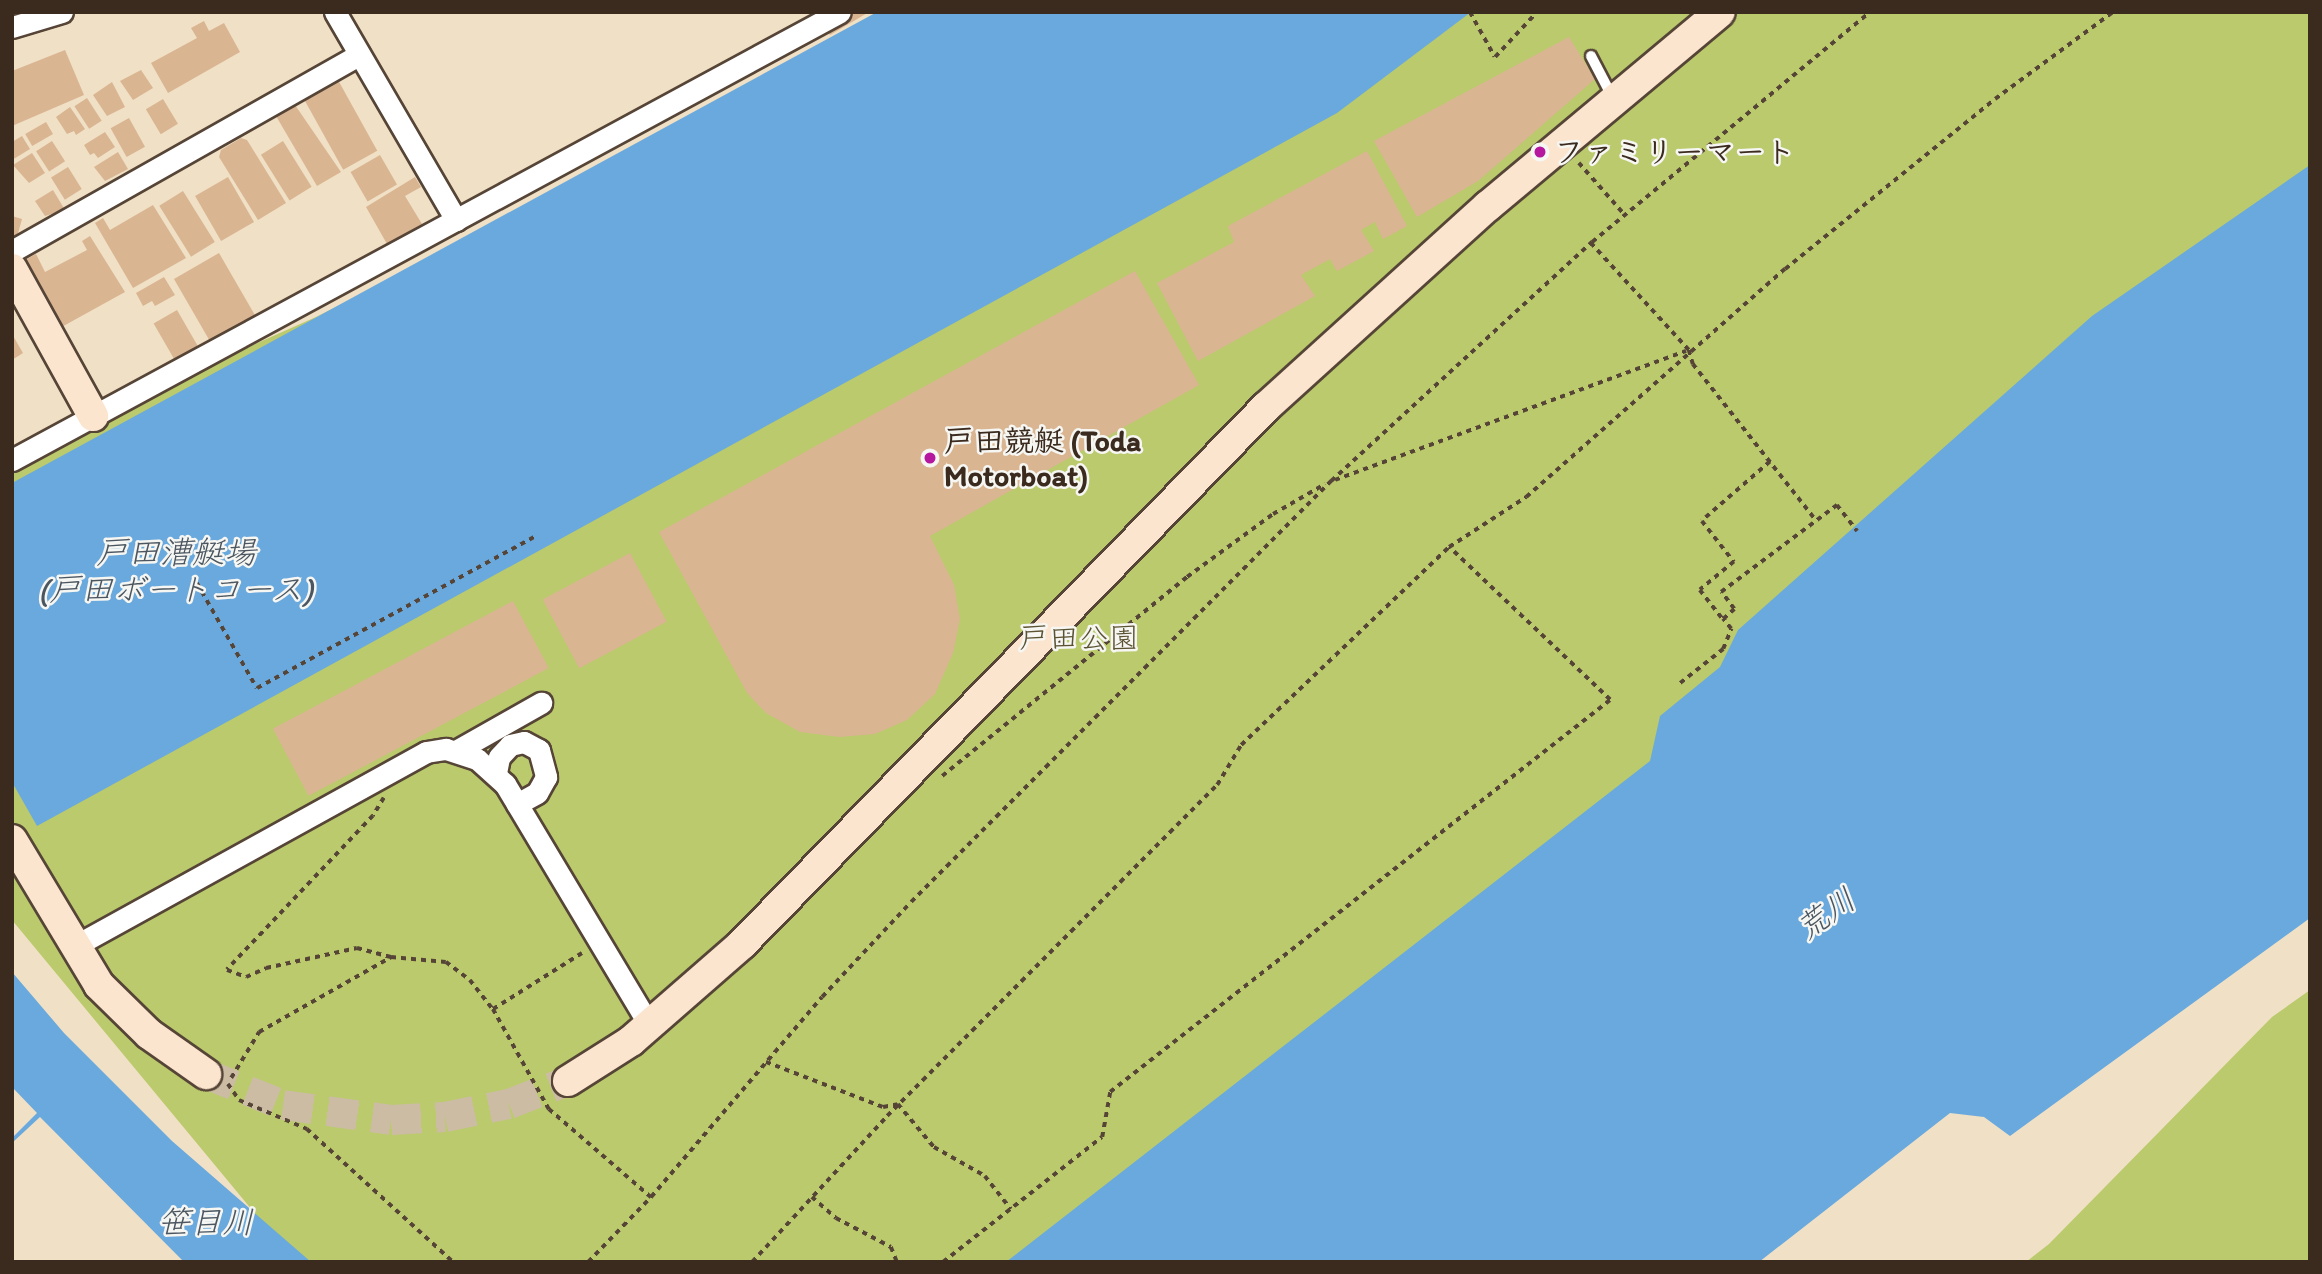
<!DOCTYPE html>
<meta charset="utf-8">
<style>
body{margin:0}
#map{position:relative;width:2322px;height:1274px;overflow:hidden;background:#f0e0c5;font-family:Itim,"Klee One",sans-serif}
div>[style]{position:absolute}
.green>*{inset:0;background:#baca6c}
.water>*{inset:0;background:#6aa9dd}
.building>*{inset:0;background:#dab592;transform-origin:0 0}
.secondary-tunnel>*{height:30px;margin-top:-15px;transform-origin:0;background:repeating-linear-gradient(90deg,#ccbca4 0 30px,transparent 0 45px)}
.path>*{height:3.5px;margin-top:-1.75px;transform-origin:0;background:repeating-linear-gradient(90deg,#564537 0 5px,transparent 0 10px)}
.roads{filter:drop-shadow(2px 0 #564537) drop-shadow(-2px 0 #564537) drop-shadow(0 2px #564537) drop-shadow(0 -2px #564537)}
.lane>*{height:10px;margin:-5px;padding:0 5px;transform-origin:5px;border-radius:5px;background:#fff}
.street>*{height:21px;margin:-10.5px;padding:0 10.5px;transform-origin:10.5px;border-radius:10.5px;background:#fff}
.secondary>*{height:30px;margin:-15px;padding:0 15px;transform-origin:15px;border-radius:15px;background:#fce5cf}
.dots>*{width:19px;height:19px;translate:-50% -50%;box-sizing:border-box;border:4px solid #f6f6f2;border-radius:50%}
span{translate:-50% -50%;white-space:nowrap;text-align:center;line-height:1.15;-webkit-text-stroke:5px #f6f6f2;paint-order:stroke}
.poi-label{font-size:30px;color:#3b2a1e;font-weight:700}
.left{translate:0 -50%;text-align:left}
.park-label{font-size:30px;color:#5b5232}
.water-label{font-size:32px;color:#4b5661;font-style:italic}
.frame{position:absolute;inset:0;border:14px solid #3b2a1e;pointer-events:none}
</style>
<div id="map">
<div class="green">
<div style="clip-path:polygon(923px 12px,2310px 12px,2310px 546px,1316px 1262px,295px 1262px,12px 920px,12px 460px,93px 416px,316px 317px)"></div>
<div style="clip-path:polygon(2310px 990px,2310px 1262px,2026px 1262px,2049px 1244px,2272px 1017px)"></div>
</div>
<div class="water">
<div style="clip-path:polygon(877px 12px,1471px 12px,1337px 113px,37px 826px,12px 782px,12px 483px)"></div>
<div style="clip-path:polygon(2310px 165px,2310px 918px,2010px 1136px,1984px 1117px,1950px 1113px,1759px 1262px,1006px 1262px,1650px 761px,1660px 716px,1720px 667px,1738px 630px,2092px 316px)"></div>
<div style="clip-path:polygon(12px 972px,64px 1033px,172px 1141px,311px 1262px,184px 1262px,40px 1117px,12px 1143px,12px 1138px,37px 1113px,12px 1087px)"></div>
</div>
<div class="building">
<div style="clip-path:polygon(853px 12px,869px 12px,830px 35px,826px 28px)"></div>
<div style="clip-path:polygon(204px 21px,209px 31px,224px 23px,240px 52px,168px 93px,151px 63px,197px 38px,191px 28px)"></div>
<div style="clip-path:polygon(1569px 37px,1595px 79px,1478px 181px,1417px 217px,1374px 141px)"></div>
<div style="clip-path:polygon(65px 50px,84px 95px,12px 126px,12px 71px)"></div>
<div style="clip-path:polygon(141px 70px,153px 88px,133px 100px,120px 81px)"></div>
<div style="left:338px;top:80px;width:81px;height:39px;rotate:61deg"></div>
<div style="clip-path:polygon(112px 82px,125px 107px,107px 116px,93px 95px)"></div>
<div style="left:87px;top:98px;width:27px;height:15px;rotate:57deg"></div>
<div style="left:163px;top:99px;width:29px;height:20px;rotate:59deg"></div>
<div style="clip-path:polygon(295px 105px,341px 172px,317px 186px,276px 116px)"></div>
<div style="clip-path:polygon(70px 107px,85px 129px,76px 135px,74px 131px,67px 134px,56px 117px)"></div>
<div style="left:129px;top:118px;width:33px;height:21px;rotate:61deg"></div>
<div style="left:46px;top:122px;width:14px;height:24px;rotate:60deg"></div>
<div style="clip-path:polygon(105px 132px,115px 147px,98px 158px,94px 153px,90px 155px,84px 145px)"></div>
<div style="clip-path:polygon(22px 136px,30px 149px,12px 160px,12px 142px)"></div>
<div style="clip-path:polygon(241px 138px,247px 140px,286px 203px,258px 220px,219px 157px,221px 150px)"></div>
<div style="left:52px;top:141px;width:24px;height:19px;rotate:57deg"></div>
<div style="left:283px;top:141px;width:54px;height:26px;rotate:58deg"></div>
<div style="clip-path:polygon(1367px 151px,1407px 226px,1383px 239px,1375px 222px,1361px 230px,1374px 251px,1337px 271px,1330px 259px,1301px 275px,1315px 296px,1198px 361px,1157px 283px,1234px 242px,1228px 226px)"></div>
<div style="clip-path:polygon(118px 152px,128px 169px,105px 181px,94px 167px)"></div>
<div style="clip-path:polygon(32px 153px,45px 173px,29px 183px,13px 165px)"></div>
<div style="left:380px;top:155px;width:34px;height:34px;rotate:60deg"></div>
<div style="left:68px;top:167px;width:26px;height:20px;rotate:58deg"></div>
<div style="left:228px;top:177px;width:52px;height:38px;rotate:60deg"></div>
<div style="clip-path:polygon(415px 177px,421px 187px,405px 196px,422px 224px,387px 244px,366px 207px)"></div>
<div style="clip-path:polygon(53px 190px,65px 210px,45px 216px,35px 201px)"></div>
<div style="left:183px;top:191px;width:60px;height:28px;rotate:58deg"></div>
<div style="clip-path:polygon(153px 205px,186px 258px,133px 288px,95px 223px,103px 218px,110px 230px)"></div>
<div style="clip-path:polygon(12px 216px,22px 219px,17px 237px,12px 236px)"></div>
<div style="clip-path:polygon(90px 236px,125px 292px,58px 329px,21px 262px,36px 254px,45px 272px,87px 250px,82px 241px)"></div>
<div style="left:219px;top:253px;width:72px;height:52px;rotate:60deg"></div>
<div style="clip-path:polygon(1135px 271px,1199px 385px,930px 536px,954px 585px,960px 619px,953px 653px,935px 694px,907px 720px,875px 734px,840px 737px,800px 732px,766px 713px,747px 693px,659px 532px)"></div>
<div style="clip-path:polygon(164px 277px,175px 295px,155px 306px,152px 301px,143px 306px,136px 293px)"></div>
<div style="left:177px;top:310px;width:43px;height:27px;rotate:60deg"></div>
<div style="clip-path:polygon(12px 334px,23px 353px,12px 360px)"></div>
<div style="left:630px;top:553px;width:78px;height:99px;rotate:62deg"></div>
<div style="left:513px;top:601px;width:76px;height:272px;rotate:62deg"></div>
</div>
<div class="secondary-tunnel">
<div style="left:206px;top:1074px;width:83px;rotate:21.9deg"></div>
<div style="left:283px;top:1105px;width:109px;rotate:7.9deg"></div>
<div style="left:391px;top:1120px;width:54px;rotate:-3.2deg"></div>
<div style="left:445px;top:1117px;width:65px;rotate:-11.5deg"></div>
<div style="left:509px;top:1104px;width:63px;rotate:-21.3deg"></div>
</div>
<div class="path">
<div style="left:1470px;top:12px;width:51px;rotate:60.9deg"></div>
<div style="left:1495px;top:57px;width:62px;rotate:-47deg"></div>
<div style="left:1579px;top:163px;width:68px;rotate:48.6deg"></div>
<div style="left:1591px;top:243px;width:145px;rotate:47.5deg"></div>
<div style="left:1689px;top:350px;width:15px;rotate:74deg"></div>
<div style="left:1693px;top:364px;width:197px;rotate:51.8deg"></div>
<div style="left:1770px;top:462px;width:90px;rotate:139.1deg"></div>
<div style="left:1702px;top:521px;width:52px;rotate:52deg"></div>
<div style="left:1734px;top:562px;width:44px;rotate:140.5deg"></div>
<div style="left:1700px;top:590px;width:37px;rotate:52deg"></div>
<div style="left:1723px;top:619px;width:15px;rotate:-42deg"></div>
<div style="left:1734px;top:609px;width:21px;rotate:-127deg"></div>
<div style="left:1721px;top:592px;width:145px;rotate:-36.9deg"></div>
<div style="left:1837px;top:505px;width:33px;rotate:52deg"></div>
<div style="left:1335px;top:480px;width:374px;rotate:-20.2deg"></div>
<div style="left:197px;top:583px;width:121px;rotate:60.3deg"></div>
<div style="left:257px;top:688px;width:318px;rotate:-28.6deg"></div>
<div style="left:1680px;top:683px;width:55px;rotate:-38.3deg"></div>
<div style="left:1723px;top:649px;width:22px;rotate:-68deg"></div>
<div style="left:1731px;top:629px;width:13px;rotate:-129deg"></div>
<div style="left:942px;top:776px;width:316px;rotate:-39.1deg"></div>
<div style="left:1187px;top:577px;width:107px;rotate:-36.2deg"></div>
<div style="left:1273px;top:514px;width:60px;rotate:-30deg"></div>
<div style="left:384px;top:798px;width:21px;rotate:121deg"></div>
<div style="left:373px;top:816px;width:212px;rotate:133.5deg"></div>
<div style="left:227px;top:970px;width:20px;rotate:20deg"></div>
<div style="left:246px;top:977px;width:22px;rotate:-24deg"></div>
<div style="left:266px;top:968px;width:93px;rotate:-12.4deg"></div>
<div style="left:357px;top:948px;width:35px;rotate:15deg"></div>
<div style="left:493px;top:1009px;width:105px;rotate:-32.2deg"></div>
<div style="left:766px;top:1062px;width:125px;rotate:21deg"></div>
<div style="left:883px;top:1107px;width:15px;rotate:-11deg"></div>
<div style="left:898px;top:1104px;width:56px;rotate:50.1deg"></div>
<div style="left:934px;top:1147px;width:59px;rotate:29.6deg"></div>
<div style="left:985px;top:1176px;width:42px;rotate:51.8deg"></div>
<div style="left:231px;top:1078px;width:54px;rotate:-58.7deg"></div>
<div style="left:259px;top:1032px;width:152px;rotate:-29.6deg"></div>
<div style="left:391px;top:957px;width:55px;rotate:5.2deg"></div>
<div style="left:446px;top:962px;width:30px;rotate:37deg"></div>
<div style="left:470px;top:980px;width:37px;rotate:52deg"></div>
<div style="left:493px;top:1009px;width:115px;rotate:60.8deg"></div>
<div style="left:549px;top:1109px;width:135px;rotate:40.8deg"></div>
<div style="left:228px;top:1084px;width:19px;rotate:55deg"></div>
<div style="left:239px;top:1100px;width:74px;rotate:23.1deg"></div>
<div style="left:307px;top:1129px;width:197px;rotate:42.3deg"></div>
<div style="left:812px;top:1197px;width:32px;rotate:41deg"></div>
<div style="left:836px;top:1218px;width:62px;rotate:27.8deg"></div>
<div style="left:891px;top:1247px;width:16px;rotate:68deg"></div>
<div style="left:588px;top:1262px;width:91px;rotate:-45.9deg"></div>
<div style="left:651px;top:1197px;width:263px;rotate:-49.5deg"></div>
<div style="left:822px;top:997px;width:130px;rotate:-46.9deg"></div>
<div style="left:911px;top:902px;width:595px;rotate:-45.07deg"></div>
<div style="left:1331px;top:481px;width:354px;rotate:-42.5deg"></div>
<div style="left:1592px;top:242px;width:361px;rotate:-39.6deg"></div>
<div style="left:752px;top:1262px;width:199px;rotate:-47.2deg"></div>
<div style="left:887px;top:1116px;width:467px;rotate:-45.1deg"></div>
<div style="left:1217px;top:785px;width:47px;rotate:-59deg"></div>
<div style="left:1241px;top:745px;width:287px;rotate:-43.6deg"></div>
<div style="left:1449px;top:547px;width:92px;rotate:-33deg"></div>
<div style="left:1526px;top:497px;width:345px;rotate:-41.4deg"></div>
<div style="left:1785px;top:269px;width:270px;rotate:-39deg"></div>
<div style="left:1995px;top:99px;width:147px;rotate:-36.4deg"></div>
<div style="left:943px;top:1262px;width:202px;rotate:-38.2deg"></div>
<div style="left:1102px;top:1137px;width:46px;rotate:-79.9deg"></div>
<div style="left:1110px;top:1092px;width:635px;rotate:-38.1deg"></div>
<div style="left:1610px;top:700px;width:222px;rotate:-136.5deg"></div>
</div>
<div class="roads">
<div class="lane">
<div style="left:1591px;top:56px;width:47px;rotate:62.4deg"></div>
</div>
<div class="street">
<div style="left:335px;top:12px;width:241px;rotate:59.8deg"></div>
<div style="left:12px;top:27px;width:52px;rotate:-16.7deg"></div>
<div style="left:12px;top:251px;width:399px;rotate:-29.5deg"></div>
<div style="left:12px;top:460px;width:941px;rotate:-28.42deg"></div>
<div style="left:456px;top:751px;width:98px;rotate:-29.5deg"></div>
<div style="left:496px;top:773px;width:16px;rotate:-79deg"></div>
<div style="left:499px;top:757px;width:16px;rotate:-47deg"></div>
<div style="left:510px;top:745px;width:14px;rotate:-12deg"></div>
<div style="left:524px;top:742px;width:17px;rotate:28deg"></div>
<div style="left:539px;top:750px;width:28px;rotate:75deg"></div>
<div style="left:546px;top:777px;width:18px;rotate:119deg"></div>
<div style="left:537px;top:793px;width:23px;rotate:151deg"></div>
<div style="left:73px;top:947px;width:403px;rotate:-28.9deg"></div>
<div style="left:426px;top:752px;width:20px;rotate:-9deg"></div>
<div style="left:446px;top:749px;width:33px;rotate:18deg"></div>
<div style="left:477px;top:759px;width:38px;rotate:42deg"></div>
<div style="left:505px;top:784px;width:282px;rotate:59.1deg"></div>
</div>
<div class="secondary">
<div style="left:12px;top:269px;width:168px;rotate:61.1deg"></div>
<div style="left:12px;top:840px;width:169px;rotate:59deg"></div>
<div style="left:99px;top:985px;width:70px;rotate:44.4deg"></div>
<div style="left:149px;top:1034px;width:70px;rotate:35.1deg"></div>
<div style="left:568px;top:1081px;width:75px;rotate:-32.4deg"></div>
<div style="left:631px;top:1041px;width:147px;rotate:-41.1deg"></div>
<div style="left:742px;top:944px;width:750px;rotate:-45.7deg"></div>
<div style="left:1266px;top:407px;width:299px;rotate:-42.2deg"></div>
<div style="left:1488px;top:206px;width:302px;rotate:-39.9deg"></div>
</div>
</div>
<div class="dots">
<div style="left:1540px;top:152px;background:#b5179e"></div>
<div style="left:930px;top:458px;background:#b5179e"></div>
</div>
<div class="poi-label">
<span class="left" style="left:1554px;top:152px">ファミリーマート</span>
<span class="left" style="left:944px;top:458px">戸田競艇 (Toda<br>Motorboat)</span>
</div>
<div class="park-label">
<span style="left:1079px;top:638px">戸田公園</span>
</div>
<div class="water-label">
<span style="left:176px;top:571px">戸田漕艇場<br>(戸田ボートコース)</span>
<span style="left:1826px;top:914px;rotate:-35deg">荒川</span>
<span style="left:206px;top:1222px">笹目川</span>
</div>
<div class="frame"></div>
</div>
